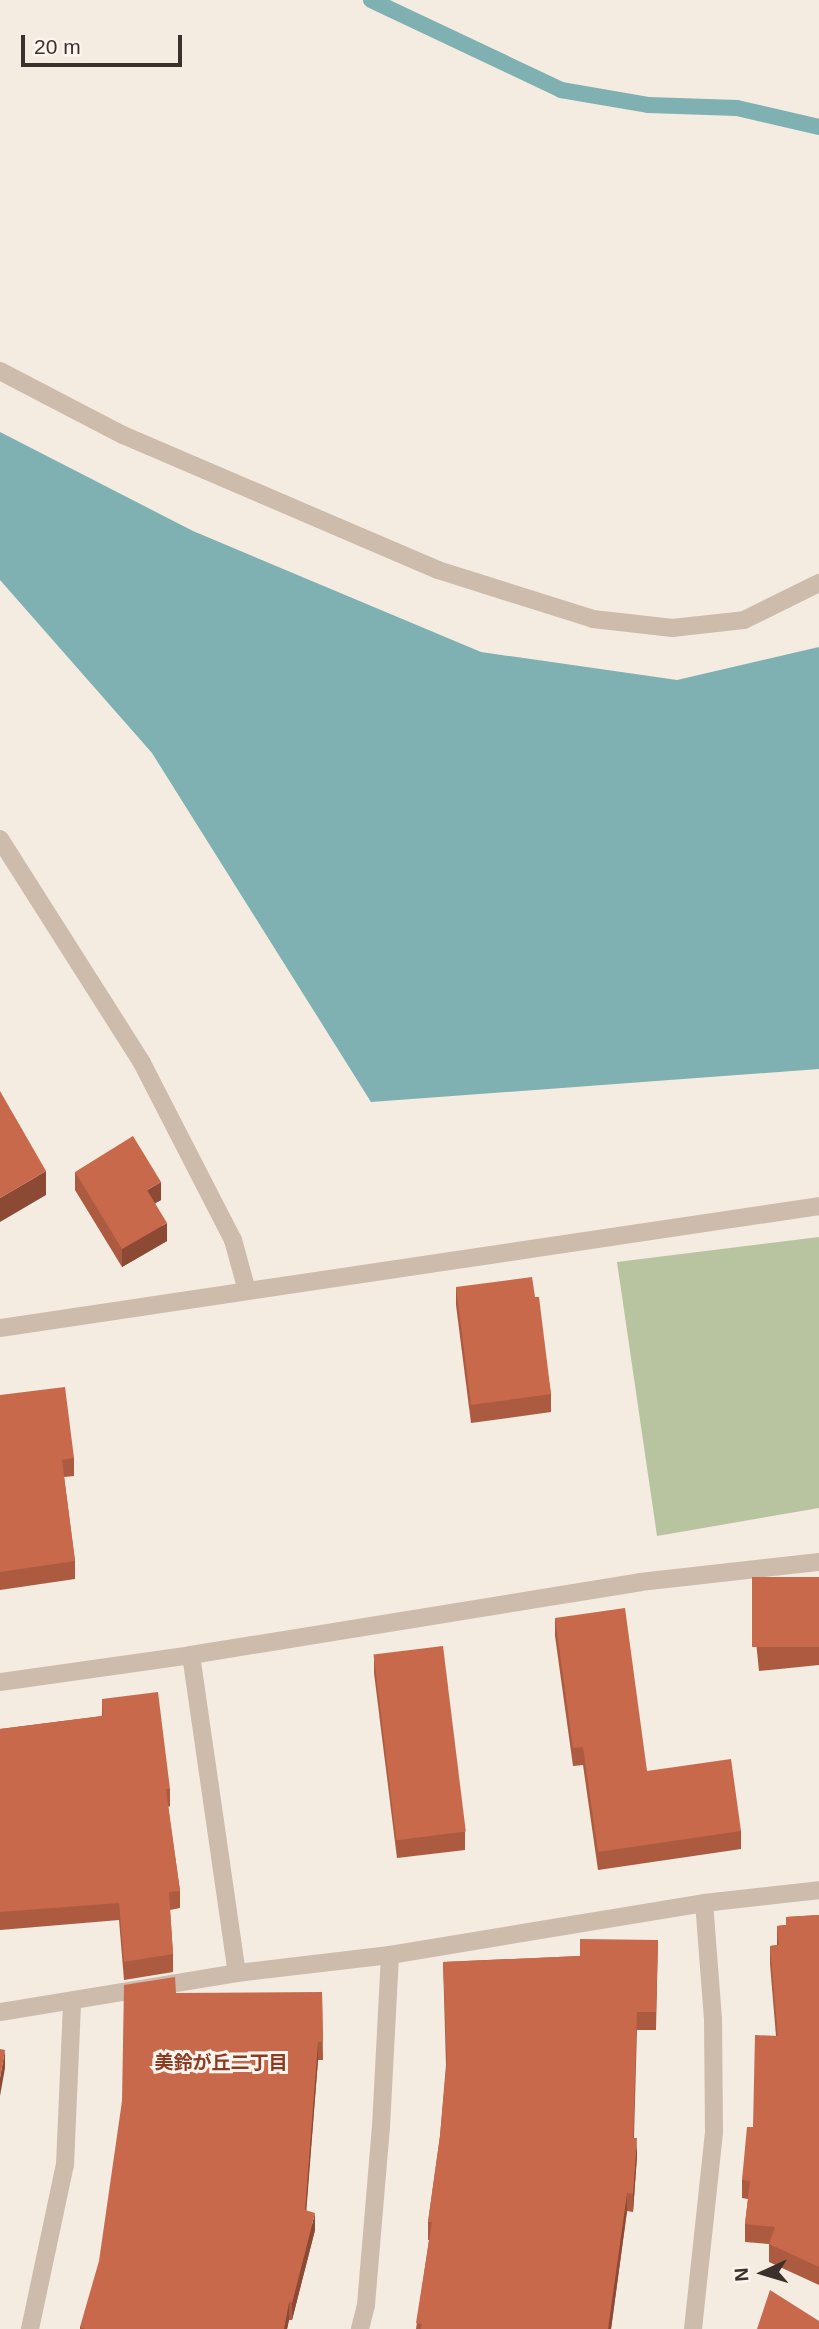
<!DOCTYPE html>
<meta charset="utf-8">
<style>
body{margin:0}
#map{position:relative;width:819px;height:2329px;overflow:hidden;background:#f4ebe1;font-family:Helvetica,"Noto Sans JP",sans-serif}
div>[style]{position:absolute}
.green>*{inset:0;background:#b8c4a0}
.water>*{inset:0;background:#7fb0b2}
.stream>*{height:16px;margin:-8px;padding:0 8px;transform-origin:8px;border-radius:8px;background:#7fb0b2}
.minor>*{height:18px;margin:-9px;padding:0 9px;transform-origin:9px;border-radius:9px;background:#cdbbac}
.wall>*{inset:0;background:#ac5a40}
.shaded-wall>*{inset:0;background:#8c4a34}
.building>*{inset:0;background:#c8694b;transform-origin:0 0}
span{translate:-50% -50%;white-space:nowrap;text-align:center;line-height:1.15;-webkit-text-stroke:6px #fbf5ee;paint-order:stroke}
.neighbourhood-label{font-size:19px;color:#8c3b22;font-weight:700}
.north{position:absolute;left:728px;top:2238px;width:70px;height:70px;-webkit-text-stroke:5px #fbf5ee;paint-order:stroke;rotate:266deg;font-size:19px;font-weight:700;line-height:28px;text-align:center;color:#3b302b}
.north::after{content:'';display:block;margin:auto;width:24px;height:32px;background:#3b302b;clip-path:polygon(50% 0,100% 100%,50% 72%,0 100%)}
.scale{position:absolute;left:21px;top:35px;width:161px;height:32px;box-sizing:border-box;border:4px solid #3b302b;border-top:0;padding-left:9px;font-size:21px;line-height:24px;white-space:nowrap;color:#3b302b;-webkit-text-stroke:5px #fbf5ee;paint-order:stroke}
</style>
<div id="map">
<div class="green">
<div style="clip-path:polygon(819px 1237px,819px 1508px,657px 1536px,617px 1262px)"></div>
</div>
<div class="water">
<div style="clip-path:polygon(0 432px,193px 531px,481px 652px,677px 680px,819px 647px,819px 1069px,371px 1102px,152px 753px,0 580px)"></div>
</div>
<div class="stream">
<div style="left:371px;top:0;width:210px;rotate:25.3deg"></div>
<div style="left:561px;top:90px;width:88px;rotate:9.8deg"></div>
<div style="left:648px;top:105px;width:89px;rotate:1.9deg"></div>
<div style="left:737px;top:108px;width:84px;rotate:13deg"></div>
</div>
<div class="minor">
<div style="left:0;top:371px;width:139px;rotate:27.5deg"></div>
<div style="left:123px;top:435px;width:343px;rotate:23.2deg"></div>
<div style="left:438px;top:570px;width:163px;rotate:17.5deg"></div>
<div style="left:593px;top:619px;width:80px;rotate:6.5deg"></div>
<div style="left:672px;top:628px;width:72px;rotate:-6.3deg"></div>
<div style="left:744px;top:620px;width:84px;rotate:-26.3deg"></div>
<div style="left:0;top:839px;width:265px;rotate:57.6deg"></div>
<div style="left:142px;top:1063px;width:199px;rotate:62.8deg"></div>
<div style="left:233px;top:1240px;width:53px;rotate:74.6deg"></div>
<div style="left:0;top:1328px;width:828px;rotate:-8.47deg"></div>
<div style="left:191px;top:1655px;width:321px;rotate:81.8deg"></div>
<div style="left:0;top:1682px;width:193px;rotate:-8deg"></div>
<div style="left:191px;top:1655px;width:455px;rotate:-9.2deg"></div>
<div style="left:640px;top:1582px;width:180px;rotate:-6.4deg"></div>
<div style="left:0;top:2012px;width:240px;rotate:-9.3deg"></div>
<div style="left:237px;top:1973px;width:154px;rotate:-6.7deg"></div>
<div style="left:390px;top:1955px;width:318px;rotate:-9.4deg"></div>
<div style="left:704px;top:1903px;width:116px;rotate:-6.4deg"></div>
<div style="left:30px;top:2329px;width:168px;rotate:-78deg"></div>
<div style="left:65px;top:2165px;width:163px;rotate:-87.5deg"></div>
<div style="left:360px;top:2329px;width:25px;rotate:-76deg"></div>
<div style="left:366px;top:2305px;width:179px;rotate:-85.2deg"></div>
<div style="left:381px;top:2127px;width:172px;rotate:-87deg"></div>
<div style="left:693px;top:2329px;width:198px;rotate:-83.9deg"></div>
<div style="left:714px;top:2132px;width:113px;rotate:-90.5deg"></div>
<div style="left:713px;top:2019px;width:116px;rotate:-94.4deg"></div>
</div>
<div class="wall">
<div style="clip-path:polygon(75px 1172px,161px 1200px,155px 1203px,167px 1241px,122px 1267px,75px 1190px)"></div>
<div style="clip-path:polygon(456px 1287px,535px 1297px,551px 1394px,551px 1412px,471px 1423px,456px 1305px)"></div>
<div style="clip-path:polygon(0 1395px,74px 1458px,74px 1476px,64px 1477px,75px 1561px,75px 1579px,0 1590px)"></div>
<div style="clip-path:polygon(819px 1577px,819px 1665px,759px 1671px,752px 1602px,752px 1584px)"></div>
<div style="clip-path:polygon(555px 1618px,647px 1771px,741px 1831px,741px 1849px,598px 1870px,583px 1765px,573px 1766px,555px 1636px)"></div>
<div style="clip-path:polygon(374px 1655px,465px 1832px,465px 1850px,397px 1858px,374px 1673px)"></div>
<div style="clip-path:polygon(102px 1699px,170px 1789px,170px 1806px,168px 1807px,180px 1891px,180px 1908px,170px 1910px,173px 1954px,173px 1972px,124px 1980px,119px 1920px,0 1930px,0 1729px,102px 1716px)"></div>
<div style="clip-path:polygon(819px 1915px,819px 2285px,769px 2262px,769px 2244px,745px 2242px,745px 2224px,748px 2199px,742px 2198px,742px 2180px,753px 2127px,776px 2036px,770px 1964px,770px 1946px,777px 1945px,777px 1926px,786px 1925px,786px 1917px)"></div>
<div style="clip-path:polygon(658px 1940px,656px 2030px,637px 2030px,634px 2138px,637px 2156px,633px 2212px,627px 2211px,611px 2329px,416px 2329px,429px 2240px,428px 2240px,428px 2222px,440px 2136px,446px 2065px,443px 1962px,580px 1956px)"></div>
<div style="clip-path:polygon(322px 1992px,323px 2060px,318px 2060px,306px 2210px,315px 2230px,292px 2320px,289px 2320px,287px 2329px,80px 2329px,80px 2327px)"></div>
</div>
<div class="shaded-wall">
<div style="clip-path:polygon(46px 1171px,46px 1195px,0 1222px,0 1198px)"></div>
<div style="clip-path:polygon(161px 1182px,161px 1200px,147px 1208px,147px 1190px)"></div>
<div style="clip-path:polygon(167px 1223px,167px 1241px,122px 1267px,122px 1249px)"></div>
<div style="clip-path:polygon(318px 2042px,318px 2060px,305px 2228px,305px 2210px)"></div>
<div style="clip-path:polygon(5px 2050px,5px 2068px,0 2096px,0 2078px)"></div>
<div style="clip-path:polygon(637px 2138px,637px 2156px,633px 2212px,633px 2194px)"></div>
<div style="clip-path:polygon(627px 2193px,627px 2211px,611px 2329px,608px 2329px)"></div>
<div style="clip-path:polygon(315px 2213px,315px 2230px,292px 2320px,292px 2303px)"></div>
<div style="clip-path:polygon(289px 2302px,289px 2320px,287px 2329px,284px 2329px)"></div>
</div>
<div class="building">
<div style="clip-path:polygon(0 1091px,46px 1171px,0 1198px)"></div>
<div style="clip-path:polygon(133px 1136px,161px 1182px,147px 1190px,167px 1223px,122px 1249px,75px 1172px)"></div>
<div style="clip-path:polygon(532px 1277px,535px 1297px,539px 1297px,551px 1394px,471px 1405px,456px 1287px)"></div>
<div style="clip-path:polygon(65px 1387px,74px 1458px,62px 1460px,75px 1561px,0 1572px,0 1395px)"></div>
<div style="left:819px;top:1577px;width:70px;height:67px;rotate:90deg"></div>
<div style="clip-path:polygon(625px 1608px,647px 1771px,731px 1759px,741px 1831px,598px 1852px,583px 1747px,573px 1748px,555px 1618px)"></div>
<div style="left:443px;top:1646px;width:187px;height:70px;rotate:83deg"></div>
<div style="clip-path:polygon(158px 1692px,170px 1789px,166px 1789px,180px 1891px,169px 1892px,173px 1954px,124px 1962px,119px 1903px,0 1912px,0 1729px,103px 1716px,102px 1699px)"></div>
<div style="clip-path:polygon(819px 1915px,819px 2267px,769px 2244px,775px 2227px,745px 2224px,750px 2181px,742px 2180px,747px 2127px,753px 2127px,755px 2035px,778px 2036px,770px 1946px,779px 1945px,777px 1926px,786px 1925px,786px 1917px)"></div>
<div style="clip-path:polygon(580px 1939px,658px 1940px,656px 2012px,637px 2012px,633px 2138px,637px 2138px,633px 2194px,627px 2193px,608px 2329px,421px 2329px,422px 2324px,416px 2323px,432px 2222px,428px 2222px,440px 2136px,447px 2059px,443px 1962px,580px 1956px)"></div>
<div style="clip-path:polygon(175px 1977px,176px 1993px,322px 1992px,323px 2042px,318px 2042px,305px 2210px,315px 2213px,292px 2303px,289px 2302px,284px 2329px,85px 2329px,80px 2327px,99px 2261px,122px 2101px,124px 1985px)"></div>
<div style="clip-path:polygon(0 2049px,5px 2050px,0 2078px)"></div>
<div style="clip-path:polygon(770px 2290px,819px 2321px,819px 2329px,757px 2329px)"></div>
</div>
<div class="neighbourhood-label">
<span style="left:221px;top:2063px">美鈴が丘二丁目</span>
</div>
<div class="north">N</div>
<div class="scale">20 m</div>
</div>
